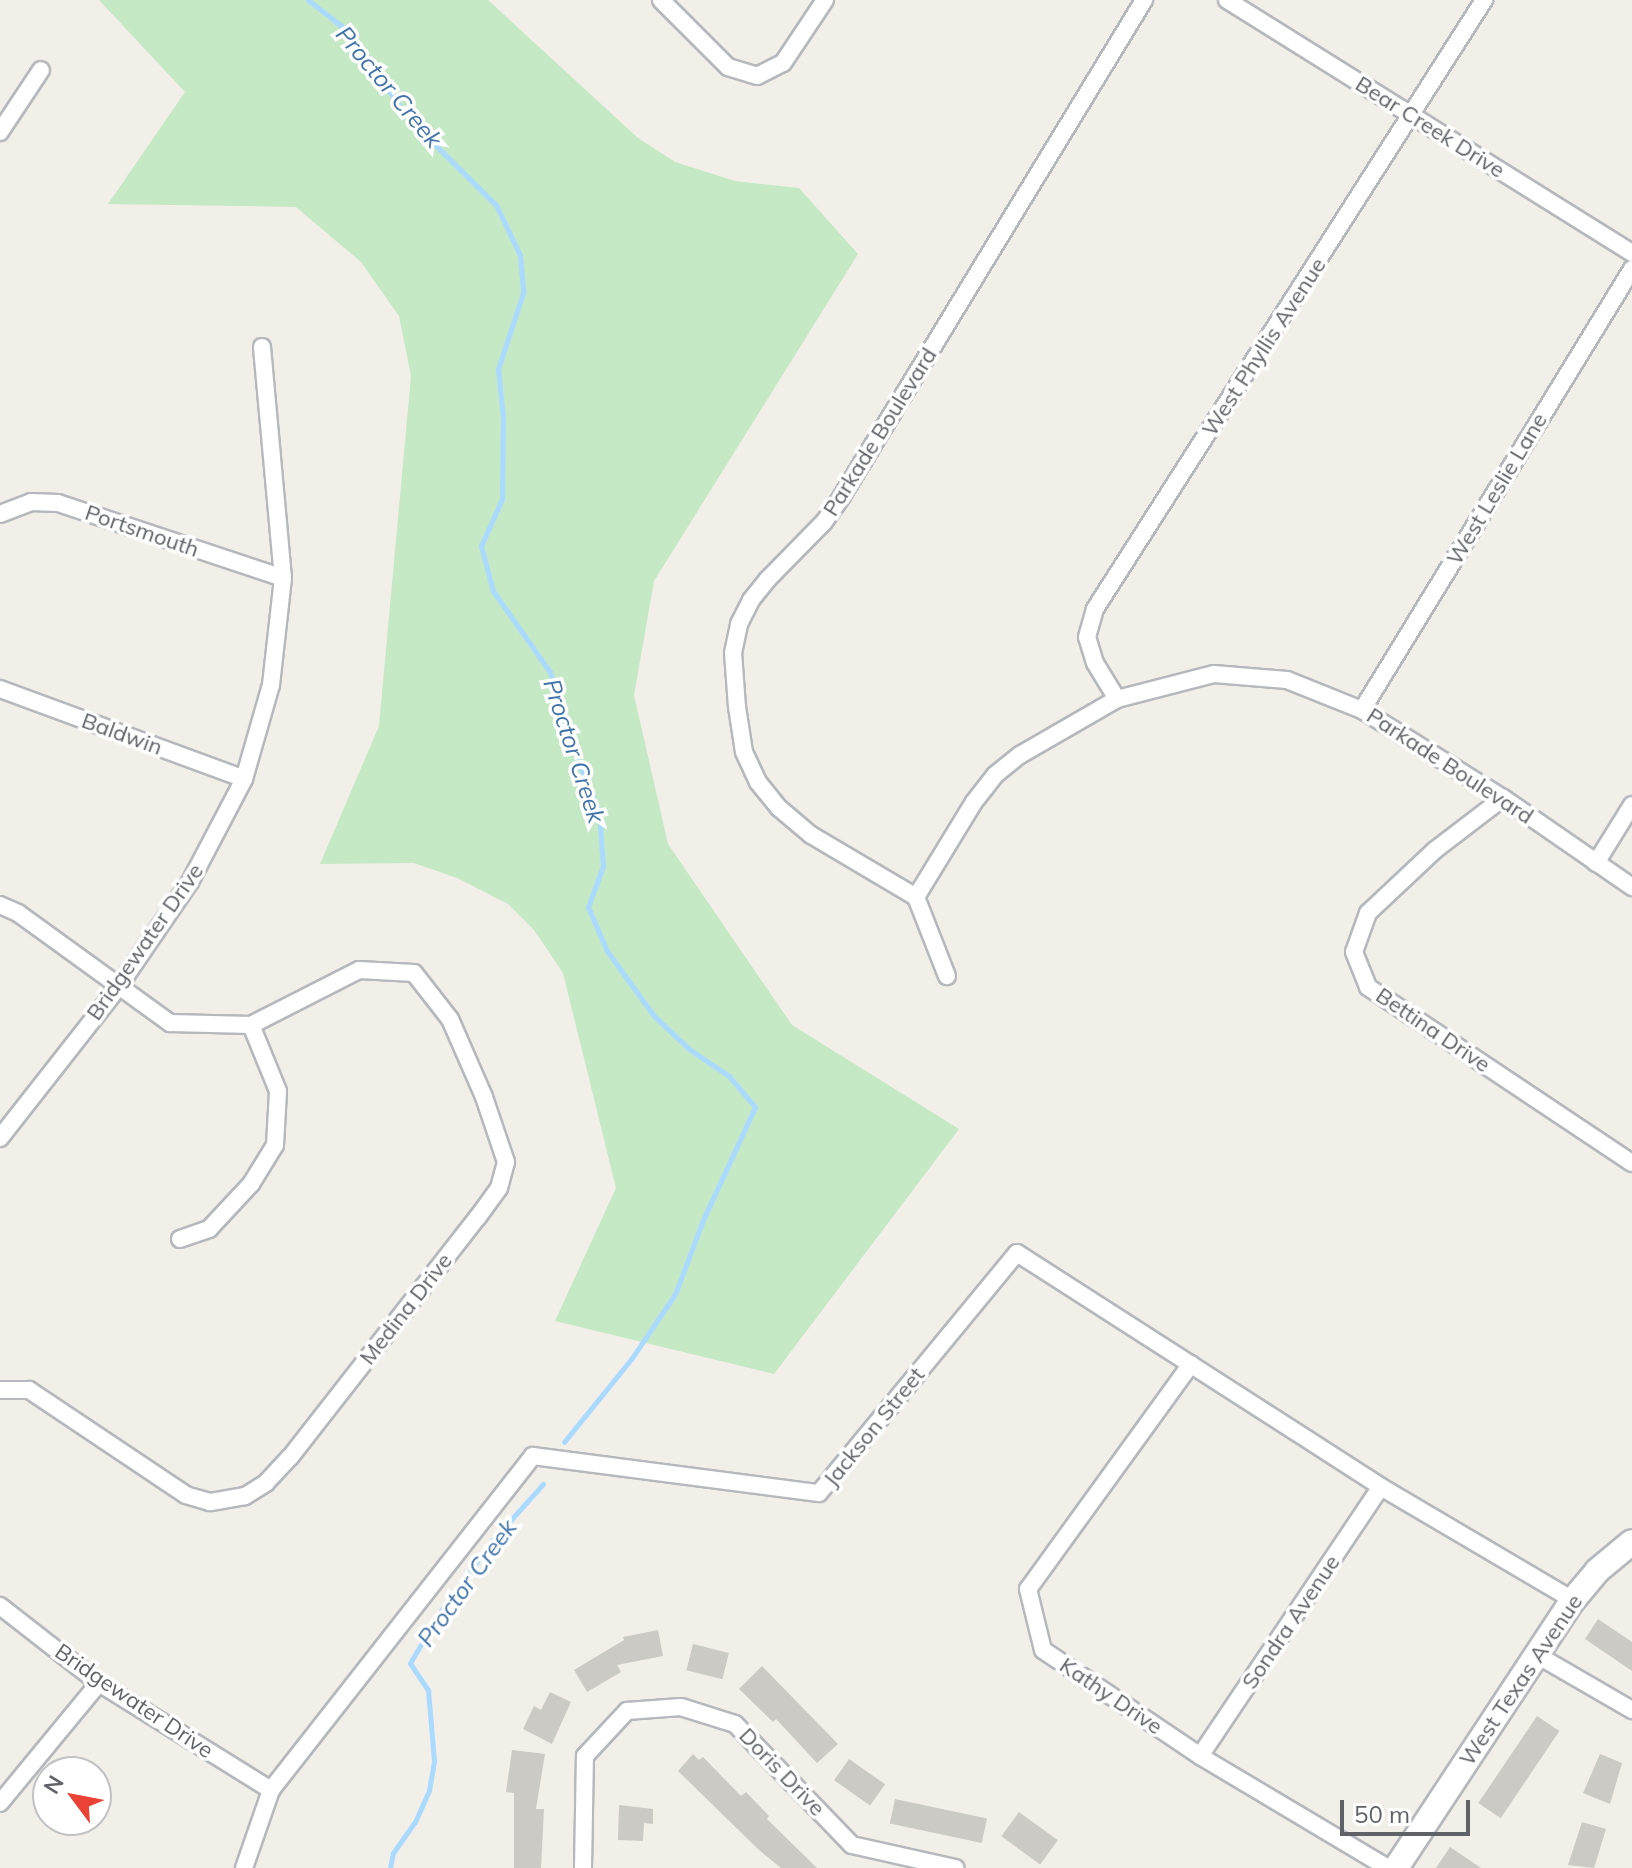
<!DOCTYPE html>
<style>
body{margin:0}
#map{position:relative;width:1632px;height:1868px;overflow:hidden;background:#f1efe8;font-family:Mulish,sans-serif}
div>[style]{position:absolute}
.green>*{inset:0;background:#c5e8c5}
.stream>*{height:5px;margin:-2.5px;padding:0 2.5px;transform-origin:2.5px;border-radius:2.5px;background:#aadaff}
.building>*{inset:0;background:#cccac5;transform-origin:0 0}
.roads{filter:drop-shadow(2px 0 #b5b8bc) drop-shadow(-2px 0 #b5b8bc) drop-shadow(0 2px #b5b8bc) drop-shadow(0 -2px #b5b8bc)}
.street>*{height:16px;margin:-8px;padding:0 8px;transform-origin:8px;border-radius:8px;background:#fff}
.secondary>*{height:24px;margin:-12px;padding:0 12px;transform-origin:12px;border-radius:12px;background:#fff}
span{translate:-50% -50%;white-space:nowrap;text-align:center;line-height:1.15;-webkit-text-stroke:7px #fff;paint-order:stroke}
.street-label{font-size:22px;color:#5f6368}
.water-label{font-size:24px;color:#4174aa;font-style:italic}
.north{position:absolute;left:32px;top:1756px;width:80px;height:80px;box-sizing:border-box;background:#fff;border:2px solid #bfc1c3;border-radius:50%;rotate:302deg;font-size:22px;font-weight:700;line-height:32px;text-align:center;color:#5f6368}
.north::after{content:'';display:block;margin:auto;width:28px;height:36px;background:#ea4335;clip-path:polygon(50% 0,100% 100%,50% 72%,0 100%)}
.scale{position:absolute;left:1340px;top:1800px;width:130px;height:36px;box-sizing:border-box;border:4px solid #5f6368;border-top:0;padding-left:10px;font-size:24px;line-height:28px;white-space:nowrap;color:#5f6368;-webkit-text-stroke:6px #fff;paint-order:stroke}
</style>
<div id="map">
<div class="green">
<div style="clip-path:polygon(99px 0,488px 0,638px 138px,675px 162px,735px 181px,799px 188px,858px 254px,654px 581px,634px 695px,668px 844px,792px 1025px,959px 1129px,774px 1374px,555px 1321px,616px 1188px,563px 973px,534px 930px,508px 904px,457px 878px,414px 863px,320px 864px,379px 726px,411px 376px,399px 316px,361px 262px,296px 207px,108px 204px,185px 92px)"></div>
</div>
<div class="stream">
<div style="left:308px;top:0;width:51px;rotate:37.8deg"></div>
<div style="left:348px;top:31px;width:106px;rotate:55.4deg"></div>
<div style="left:408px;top:118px;width:124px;rotate:44.7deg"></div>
<div style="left:496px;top:205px;width:55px;rotate:64.4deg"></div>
<div style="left:520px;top:255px;width:38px;rotate:85deg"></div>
<div style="left:523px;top:293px;width:80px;rotate:108.2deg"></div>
<div style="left:498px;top:369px;width:48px;rotate:84.1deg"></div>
<div style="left:503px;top:417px;width:82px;rotate:90.7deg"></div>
<div style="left:502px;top:499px;width:51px;rotate:114.1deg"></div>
<div style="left:481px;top:546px;width:47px;rotate:75.1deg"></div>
<div style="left:493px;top:591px;width:99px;rotate:54.9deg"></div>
<div style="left:550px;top:672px;width:64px;rotate:74.7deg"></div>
<div style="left:567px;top:734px;width:84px;rotate:67.7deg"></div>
<div style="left:599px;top:812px;width:54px;rotate:85.8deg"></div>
<div style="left:603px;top:866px;width:44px;rotate:110.1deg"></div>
<div style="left:588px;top:907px;width:48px;rotate:66.6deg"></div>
<div style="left:607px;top:951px;width:80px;rotate:54.1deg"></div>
<div style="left:654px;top:1016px;width:48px;rotate:43.3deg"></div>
<div style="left:689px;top:1049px;width:48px;rotate:34deg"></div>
<div style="left:729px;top:1076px;width:40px;rotate:50deg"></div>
<div style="left:755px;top:1107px;width:124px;rotate:114.7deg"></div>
<div style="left:703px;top:1220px;width:79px;rotate:110.7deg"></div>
<div style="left:675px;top:1294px;width:77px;rotate:123.9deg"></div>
<div style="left:632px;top:1358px;width:108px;rotate:129deg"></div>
<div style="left:390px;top:1868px;width:15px;rotate:-79deg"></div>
<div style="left:393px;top:1853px;width:38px;rotate:-55deg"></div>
<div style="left:415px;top:1822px;width:35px;rotate:-66deg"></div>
<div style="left:429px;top:1790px;width:29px;rotate:-80deg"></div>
<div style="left:434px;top:1761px;width:71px;rotate:-94.8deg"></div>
<div style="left:428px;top:1690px;width:32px;rotate:-124deg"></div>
<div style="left:410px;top:1663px;width:59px;rotate:-59.5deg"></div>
<div style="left:440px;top:1612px;width:87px;rotate:-53.9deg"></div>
<div style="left:491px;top:1542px;width:78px;rotate:-48.1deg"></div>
</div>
<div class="building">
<div style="clip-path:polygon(1598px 1619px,1632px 1642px,1632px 1671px,1585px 1639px)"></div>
<div style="clip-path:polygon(658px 1630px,663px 1656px,617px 1665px,621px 1672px,587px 1692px,574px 1670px,624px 1640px,623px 1637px)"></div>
<div style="left:693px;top:1644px;width:37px;height:27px;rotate:14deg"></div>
<div style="clip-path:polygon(762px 1666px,838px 1744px,817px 1763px,776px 1719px,773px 1722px,739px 1689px)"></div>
<div style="clip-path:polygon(550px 1692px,571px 1702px,552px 1744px,523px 1729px,534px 1706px,541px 1710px)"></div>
<div style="left:1537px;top:1716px;width:27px;height:105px;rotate:34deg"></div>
<div style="clip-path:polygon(512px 1750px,545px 1754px,536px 1809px,544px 1809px,541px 1868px,514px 1868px,514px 1793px,506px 1792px)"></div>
<div style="clip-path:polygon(693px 1754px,699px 1760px,703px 1757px,741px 1796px,746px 1792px,769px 1816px,767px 1819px,817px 1868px,781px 1868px,759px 1850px,678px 1771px)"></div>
<div style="clip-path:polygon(1600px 1754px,1622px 1763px,1610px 1804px,1583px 1793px)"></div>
<div style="left:849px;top:1759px;width:44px;height:26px;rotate:35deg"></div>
<div style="left:895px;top:1799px;width:94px;height:25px;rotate:12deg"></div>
<div style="clip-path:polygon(619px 1805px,653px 1809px,653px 1824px,644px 1823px,643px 1841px,618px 1840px)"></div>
<div style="left:1019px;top:1812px;width:48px;height:30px;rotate:36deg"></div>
<div style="clip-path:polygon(1582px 1822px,1606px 1829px,1594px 1868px,1568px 1865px)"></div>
<div style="clip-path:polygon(1450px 1847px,1481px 1868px,1436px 1868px)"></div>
</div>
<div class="roads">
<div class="street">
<div style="left:661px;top:0;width:95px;rotate:45deg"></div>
<div style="left:728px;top:67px;width:30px;rotate:17deg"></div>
<div style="left:757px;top:76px;width:29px;rotate:-27deg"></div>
<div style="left:783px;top:63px;width:76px;rotate:-56.3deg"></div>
<div style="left:1227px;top:0;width:478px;rotate:32deg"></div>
<div style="left:0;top:132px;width:74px;rotate:-56.5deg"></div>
<div style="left:0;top:514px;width:33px;rotate:-21deg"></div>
<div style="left:31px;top:502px;width:27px;rotate:2deg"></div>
<div style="left:58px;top:503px;width:237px;rotate:18.4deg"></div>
<div style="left:0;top:689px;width:260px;rotate:20.2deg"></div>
<div style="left:1117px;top:699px;width:42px;rotate:-121.4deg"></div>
<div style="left:1095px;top:663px;width:27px;rotate:-107deg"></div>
<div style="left:1087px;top:637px;width:29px;rotate:-74deg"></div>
<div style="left:1095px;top:609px;width:723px;rotate:-57.43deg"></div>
<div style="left:1362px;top:710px;width:517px;rotate:-58.52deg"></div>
<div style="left:1503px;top:798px;width:86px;rotate:142.6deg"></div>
<div style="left:1435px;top:850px;width:92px;rotate:136.8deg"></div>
<div style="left:1368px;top:913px;width:41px;rotate:109.7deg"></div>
<div style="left:1354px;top:952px;width:38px;rotate:68deg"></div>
<div style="left:1368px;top:987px;width:317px;rotate:33.7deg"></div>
<div style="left:1596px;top:863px;width:68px;rotate:-58.2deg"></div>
<div style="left:916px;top:897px;width:122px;rotate:-149.4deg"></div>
<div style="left:811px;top:835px;width:42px;rotate:-139.8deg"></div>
<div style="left:779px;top:808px;width:33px;rotate:-129deg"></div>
<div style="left:758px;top:782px;width:33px;rotate:-115deg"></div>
<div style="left:744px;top:752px;width:46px;rotate:-98.8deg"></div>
<div style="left:737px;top:707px;width:54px;rotate:-94.2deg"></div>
<div style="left:733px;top:653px;width:30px;rotate:-78deg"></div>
<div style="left:739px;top:624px;width:27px;rotate:-63deg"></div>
<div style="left:751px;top:600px;width:26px;rotate:-51deg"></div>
<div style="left:767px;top:580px;width:81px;rotate:-45.5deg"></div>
<div style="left:824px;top:522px;width:32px;rotate:-55deg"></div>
<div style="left:842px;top:496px;width:581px;rotate:-58.66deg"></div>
<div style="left:916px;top:897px;width:111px;rotate:-58.6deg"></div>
<div style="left:974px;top:802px;width:34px;rotate:-52deg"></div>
<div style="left:995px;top:775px;width:32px;rotate:-39deg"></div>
<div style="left:1020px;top:755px;width:112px;rotate:-30deg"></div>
<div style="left:1117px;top:699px;width:100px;rotate:-14.5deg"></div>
<div style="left:1214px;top:674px;width:73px;rotate:4.7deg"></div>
<div style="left:1287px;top:680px;width:81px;rotate:21.8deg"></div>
<div style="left:1362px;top:710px;width:166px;rotate:32deg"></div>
<div style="left:1503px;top:798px;width:157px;rotate:34.6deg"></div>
<div style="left:916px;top:897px;width:85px;rotate:68.6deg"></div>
<div style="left:0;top:905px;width:20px;rotate:24deg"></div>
<div style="left:18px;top:913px;width:188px;rotate:35.9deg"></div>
<div style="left:170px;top:1023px;width:81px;rotate:1.4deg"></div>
<div style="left:251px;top:1025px;width:121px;rotate:-27deg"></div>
<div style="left:359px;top:970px;width:55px;rotate:3.1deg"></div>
<div style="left:414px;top:973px;width:58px;rotate:52deg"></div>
<div style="left:450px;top:1019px;width:85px;rotate:66.4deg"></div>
<div style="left:484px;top:1097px;width:69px;rotate:71.3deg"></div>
<div style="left:506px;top:1162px;width:27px;rotate:105deg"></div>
<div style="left:499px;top:1188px;width:37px;rotate:126deg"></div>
<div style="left:477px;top:1218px;width:303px;rotate:128deg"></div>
<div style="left:290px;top:1457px;width:35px;rotate:133deg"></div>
<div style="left:266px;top:1483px;width:25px;rotate:148deg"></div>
<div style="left:245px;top:1496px;width:36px;rotate:170deg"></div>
<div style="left:210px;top:1502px;width:25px;rotate:-164deg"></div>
<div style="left:186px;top:1495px;width:189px;rotate:-146.2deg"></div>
<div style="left:29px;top:1390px;width:29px;rotate:180deg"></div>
<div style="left:0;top:1138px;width:193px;rotate:-51.9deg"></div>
<div style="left:119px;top:986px;width:126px;rotate:-55.7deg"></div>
<div style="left:190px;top:882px;width:116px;rotate:-62.3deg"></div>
<div style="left:244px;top:779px;width:98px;rotate:-74deg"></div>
<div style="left:271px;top:685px;width:108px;rotate:-83.6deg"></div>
<div style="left:283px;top:578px;width:232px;rotate:-95.2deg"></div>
<div style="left:180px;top:1239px;width:31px;rotate:-19deg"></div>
<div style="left:209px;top:1229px;width:62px;rotate:-47deg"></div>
<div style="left:251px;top:1184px;width:46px;rotate:-58.4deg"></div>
<div style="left:275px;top:1145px;width:54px;rotate:-86.8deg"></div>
<div style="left:278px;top:1091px;width:71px;rotate:-112.2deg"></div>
<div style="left:1191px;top:1364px;width:278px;rotate:125.9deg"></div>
<div style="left:1028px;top:1589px;width:63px;rotate:76.2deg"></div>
<div style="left:1043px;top:1650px;width:189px;rotate:34deg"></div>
<div style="left:1200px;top:1756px;width:219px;rotate:30.8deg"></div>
<div style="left:0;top:1606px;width:125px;rotate:37.9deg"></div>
<div style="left:99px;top:1683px;width:203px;rotate:31.9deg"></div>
<div style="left:1537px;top:1655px;width:110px;rotate:30.1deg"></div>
<div style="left:1200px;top:1756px;width:324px;rotate:-56.1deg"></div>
<div style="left:0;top:1803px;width:156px;rotate:-50.5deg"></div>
<div style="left:244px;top:1868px;width:83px;rotate:-70.9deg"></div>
<div style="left:271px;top:1790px;width:424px;rotate:-51.9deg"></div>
<div style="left:533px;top:1456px;width:288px;rotate:7.4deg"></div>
<div style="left:819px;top:1493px;width:311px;rotate:-50.5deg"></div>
<div style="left:1017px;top:1253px;width:433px;rotate:32.7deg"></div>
<div style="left:1381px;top:1487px;width:223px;rotate:30.5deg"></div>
<div style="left:583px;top:1868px;width:112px;rotate:-89deg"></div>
<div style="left:585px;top:1756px;width:62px;rotate:-47deg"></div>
<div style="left:627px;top:1711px;width:54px;rotate:-4.2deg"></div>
<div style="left:681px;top:1707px;width:57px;rotate:17.5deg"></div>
<div style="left:735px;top:1724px;width:168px;rotate:46deg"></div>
<div style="left:852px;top:1845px;width:106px;rotate:12.6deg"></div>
</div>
<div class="secondary">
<div style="left:1396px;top:1868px;width:321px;rotate:-56.6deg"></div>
<div style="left:1573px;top:1600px;width:38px;rotate:-50deg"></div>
<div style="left:1597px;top:1571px;width:45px;rotate:-39.6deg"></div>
</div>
</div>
<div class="street-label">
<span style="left:1430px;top:127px;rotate:32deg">Bear Creek Drive</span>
<span style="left:1264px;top:347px;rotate:-57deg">West Phyllis Avenue</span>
<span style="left:880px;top:432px;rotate:-58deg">Parkade Boulevard</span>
<span style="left:1497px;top:489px;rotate:-59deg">West Leslie Lane</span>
<span style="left:142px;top:531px;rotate:19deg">Portsmouth</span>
<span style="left:122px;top:734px;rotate:20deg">Baldwin</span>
<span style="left:1450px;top:766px;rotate:33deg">Parkade Boulevard</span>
<span style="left:145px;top:942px;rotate:-55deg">Bridgewater Drive</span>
<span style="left:1433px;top:1030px;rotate:34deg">Bettina Drive</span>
<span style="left:406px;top:1309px;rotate:-52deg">Medina Drive</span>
<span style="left:874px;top:1427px;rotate:-51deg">Jackson Street</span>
<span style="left:1291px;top:1622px;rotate:-56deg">Sondra Avenue</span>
<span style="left:1521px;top:1680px;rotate:-56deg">West Texas Avenue</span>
<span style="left:1111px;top:1696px;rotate:34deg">Kathy Drive</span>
<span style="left:134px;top:1701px;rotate:34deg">Bridgewater Drive</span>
<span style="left:782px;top:1772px;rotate:46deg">Doris Drive</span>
</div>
<div class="water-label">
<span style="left:389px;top:87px;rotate:50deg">Proctor Creek</span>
<span style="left:574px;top:751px;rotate:72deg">Proctor Creek</span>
<span style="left:467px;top:1583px;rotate:-54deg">Proctor Creek</span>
</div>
<div class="north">N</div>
<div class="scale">50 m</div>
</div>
